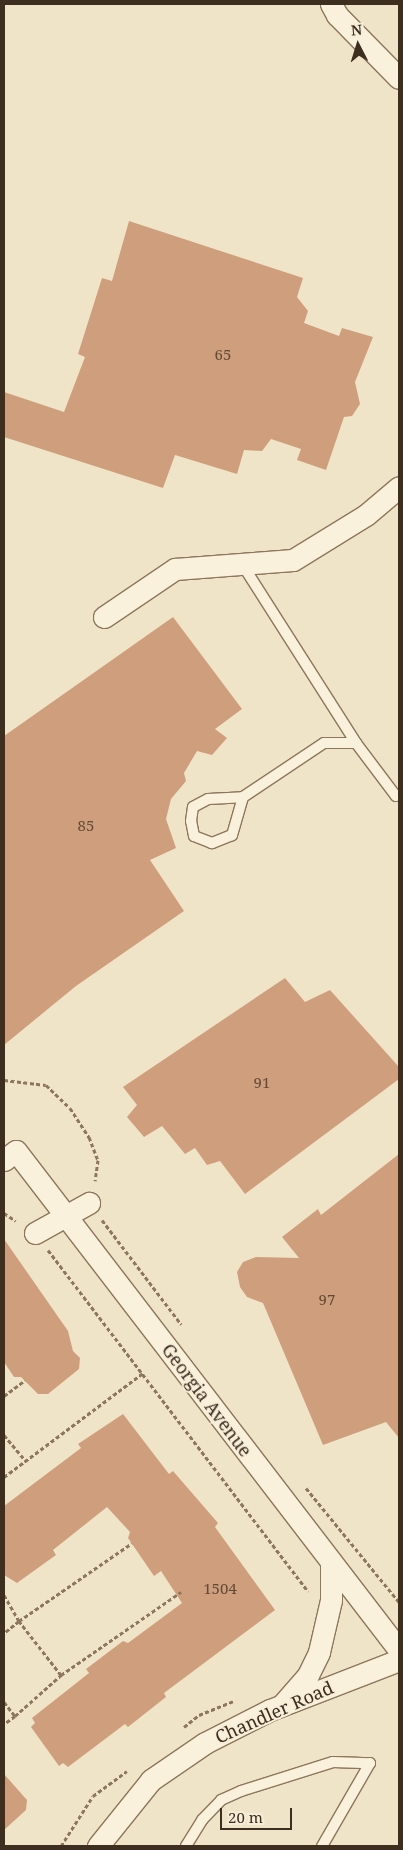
<!DOCTYPE html>
<style>
body{margin:0}
#map{position:relative;width:403px;height:1850px;overflow:hidden;background:#f0e4c8;font-family:"Noto Serif",serif}
div>[style]{position:absolute}
.building>*{inset:0;background:#cf9f7d}
.path>*{height:3px;margin-top:-1.5px;transform-origin:0;background:repeating-linear-gradient(90deg,#8d765c 0 4px,transparent 0 6.5px)}
.roads{filter:drop-shadow(1px 0 #8d765c) drop-shadow(-1px 0 #8d765c) drop-shadow(0 1px #8d765c) drop-shadow(0 -1px #8d765c)}
.lane>*{height:10px;margin:-5px;padding:0 5px;transform-origin:5px;border-radius:5px;background:#faf1dc}
.street>*{height:21px;margin:-10.5px;padding:0 10.5px;transform-origin:10.5px;border-radius:10.5px;background:#faf1dc}
span{translate:-50% -50%;white-space:nowrap;text-align:center;line-height:1.15;-webkit-text-stroke:4px #f7eed8;paint-order:stroke}
.number-label{font-size:15px;color:#624a37}
.number-label span{-webkit-text-stroke-width:0}
.street-label{font-size:18px;color:#3d2e20}
.frame{position:absolute;inset:0;border:5px solid #3d2e20;pointer-events:none}
.north{position:absolute;left:333px;top:20px;width:50px;height:50px;-webkit-text-stroke:4px #f7eed8;paint-order:stroke;rotate:355deg;font-size:14px;font-weight:700;line-height:20px;text-align:center;color:#3d2e20}
.north::after{content:'';display:block;margin:auto;width:18px;height:22px;background:#3d2e20;clip-path:polygon(50% 0,100% 100%,50% 72%,0 100%)}
.scale{position:absolute;left:220px;top:1808px;width:72px;height:22px;box-sizing:border-box;border:2px solid #3d2e20;border-top:0;padding-left:6px;font-size:15px;line-height:18px;white-space:nowrap;color:#3d2e20;-webkit-text-stroke:4px #f7eed8;paint-order:stroke}
</style>
<div id="map">
<div class="building">
<div style="clip-path:polygon(129px 221px,303px 278px,297px 297px,308px 311px,304px 323px,339px 336px,342px 328px,373px 337px,355px 382px,360px 404px,352px 416px,344px 417px,326px 470px,297px 460px,301px 449px,271px 439px,262px 451px,244px 450px,237px 474px,175px 455px,163px 488px,4px 437px,4px 392px,64px 412px,85px 357px,78px 354px,102px 278px,112px 281px)"></div>
<div style="clip-path:polygon(173px 617px,242px 709px,215px 729px,227px 738px,212px 755px,197px 751px,184px 773px,186px 781px,171px 799px,166px 819px,176px 848px,150px 860px,184px 911px,76px 986px,4px 1045px,4px 736px)"></div>
<div style="clip-path:polygon(285px 978px,305px 1002px,330px 990px,399px 1067px,399px 1079px,245px 1194px,220px 1161px,207px 1165px,195px 1148px,185px 1154px,162px 1126px,144px 1137px,127px 1117px,137px 1105px,123px 1087px)"></div>
<div style="clip-path:polygon(399px 1154px,399px 1438px,386px 1422px,323px 1445px,263px 1303px,247px 1297px,240px 1287px,237px 1272px,243px 1262px,256px 1257px,299px 1258px,282px 1237px,318px 1209px,321px 1215px)"></div>
<div style="clip-path:polygon(4px 1239px,68px 1331px,73px 1351px,80px 1358px,79px 1369px,48px 1394px,38px 1394px,21px 1377px,14px 1377px,4px 1362px)"></div>
<div style="clip-path:polygon(123px 1414px,169px 1474px,173px 1471px,218px 1523px,215px 1527px,275px 1610px,164px 1693px,166px 1697px,128px 1727px,125px 1724px,68px 1767px,63px 1763px,59px 1766px,31px 1727px,35px 1723px,32px 1718px,89px 1673px,86px 1669px,123px 1641px,128px 1643px,182px 1603px,161px 1571px,154px 1576px,128px 1538px,130px 1532px,107px 1507px,53px 1550px,56px 1555px,17px 1583px,4px 1575px,4px 1506px,81px 1448px,78px 1444px)"></div>
<div style="clip-path:polygon(4px 1774px,27px 1800px,26px 1810px,4px 1830px)"></div>
</div>
<div class="path">
<div style="left:4px;top:1080px;width:42px;rotate:6.8deg"></div>
<div style="left:46px;top:1085px;width:33px;rotate:44deg"></div>
<div style="left:70px;top:1108px;width:35px;rotate:57deg"></div>
<div style="left:89px;top:1137px;width:25px;rotate:69deg"></div>
<div style="left:98px;top:1160px;width:21px;rotate:98deg"></div>
<div style="left:4px;top:1213px;width:14px;rotate:34deg"></div>
<div style="left:102px;top:1220px;width:131px;rotate:52.8deg"></div>
<div style="left:48px;top:1250px;width:429px;rotate:52.7deg"></div>
<div style="left:4px;top:1396px;width:26px;rotate:-37deg"></div>
<div style="left:4px;top:1435px;width:34px;rotate:50deg"></div>
<div style="left:4px;top:1477px;width:174px;rotate:-36.8deg"></div>
<div style="left:306px;top:1488px;width:147px;rotate:50.8deg"></div>
<div style="left:4px;top:1595px;width:30px;rotate:60deg"></div>
<div style="left:19px;top:1621px;width:19px;rotate:141deg"></div>
<div style="left:61px;top:1675px;width:146px;rotate:-34.7deg"></div>
<div style="left:4px;top:1702px;width:18px;rotate:52deg"></div>
<div style="left:15px;top:1716px;width:14px;rotate:144deg"></div>
<div style="left:15px;top:1716px;width:62px;rotate:-41.7deg"></div>
<div style="left:61px;top:1675px;width:68px;rotate:-127.9deg"></div>
<div style="left:19px;top:1621px;width:137px;rotate:-34.6deg"></div>
<div style="left:184px;top:1727px;width:19px;rotate:-39deg"></div>
<div style="left:199px;top:1715px;width:37px;rotate:-22deg"></div>
<div style="left:61px;top:1846px;width:59px;rotate:-57.4deg"></div>
<div style="left:93px;top:1796px;width:42px;rotate:-36.3deg"></div>
</div>
<div class="roads">
<div class="lane">
<div style="left:242px;top:564px;width:212px;rotate:57.5deg"></div>
<div style="left:356px;top:743px;width:66px;rotate:53deg"></div>
<div style="left:396px;top:796px;width:3px;rotate:-18deg"></div>
<div style="left:243px;top:797px;width:40px;rotate:106deg"></div>
<div style="left:232px;top:835px;width:22px;rotate:158deg"></div>
<div style="left:212px;top:843px;width:19px;rotate:-159deg"></div>
<div style="left:194px;top:836px;width:15px;rotate:-101deg"></div>
<div style="left:191px;top:821px;width:14px;rotate:-82deg"></div>
<div style="left:193px;top:807px;width:17px;rotate:-28deg"></div>
<div style="left:208px;top:799px;width:35px;rotate:-3deg"></div>
<div style="left:243px;top:797px;width:97px;rotate:-33.7deg"></div>
<div style="left:324px;top:743px;width:32px"></div>
<div style="left:186px;top:1846px;width:31px;rotate:-58deg"></div>
<div style="left:202px;top:1820px;width:28px;rotate:-46deg"></div>
<div style="left:221px;top:1800px;width:22px;rotate:-24deg"></div>
<div style="left:241px;top:1791px;width:96px;rotate:-17.5deg"></div>
<div style="left:333px;top:1762px;width:37px;rotate:2deg"></div>
<div style="left:370px;top:1763px;width:96px;rotate:120deg"></div>
</div>
<div class="street">
<div style="left:331px;top:4px;width:13px;rotate:61deg"></div>
<div style="left:337px;top:15px;width:88px;rotate:45.5deg"></div>
<div style="left:104px;top:617px;width:86px;rotate:-34.1deg"></div>
<div style="left:175px;top:569px;width:118px;rotate:-4.4deg"></div>
<div style="left:293px;top:560px;width:86px;rotate:-31.7deg"></div>
<div style="left:366px;top:515px;width:43px;rotate:-40.3deg"></div>
<div style="left:4px;top:1160px;width:15px;rotate:-37deg"></div>
<div style="left:16px;top:1151px;width:629px;rotate:52.49deg"></div>
<div style="left:35px;top:1233px;width:62px;rotate:-29.1deg"></div>
<div style="left:283px;top:1704px;width:38px;rotate:-49deg"></div>
<div style="left:308px;top:1675px;width:25px;rotate:-64deg"></div>
<div style="left:319px;top:1652px;width:53px;rotate:-77deg"></div>
<div style="left:331px;top:1600px;width:38px;rotate:-90deg"></div>
<div style="left:98px;top:1846px;width:85px;rotate:-51.2deg"></div>
<div style="left:151px;top:1780px;width:65px;rotate:-34.4deg"></div>
<div style="left:205px;top:1743px;width:73px;rotate:-26.9deg"></div>
<div style="left:270px;top:1710px;width:138px;rotate:-21.2deg"></div>
</div>
</div>
<div class="number-label">
<span style="left:223px;top:355px">65</span>
<span style="left:86px;top:826px">85</span>
<span style="left:262px;top:1083px">91</span>
<span style="left:327px;top:1300px">97</span>
<span style="left:220px;top:1589px">1504</span>
</div>
<div class="street-label">
<span style="left:207px;top:1400px;rotate:53deg">Georgia Avenue</span>
<span style="left:274px;top:1712px;rotate:-24deg">Chandler Road</span>
</div>
<div class="frame"></div>
<div class="north">N</div>
<div class="scale">20 m</div>
</div>
